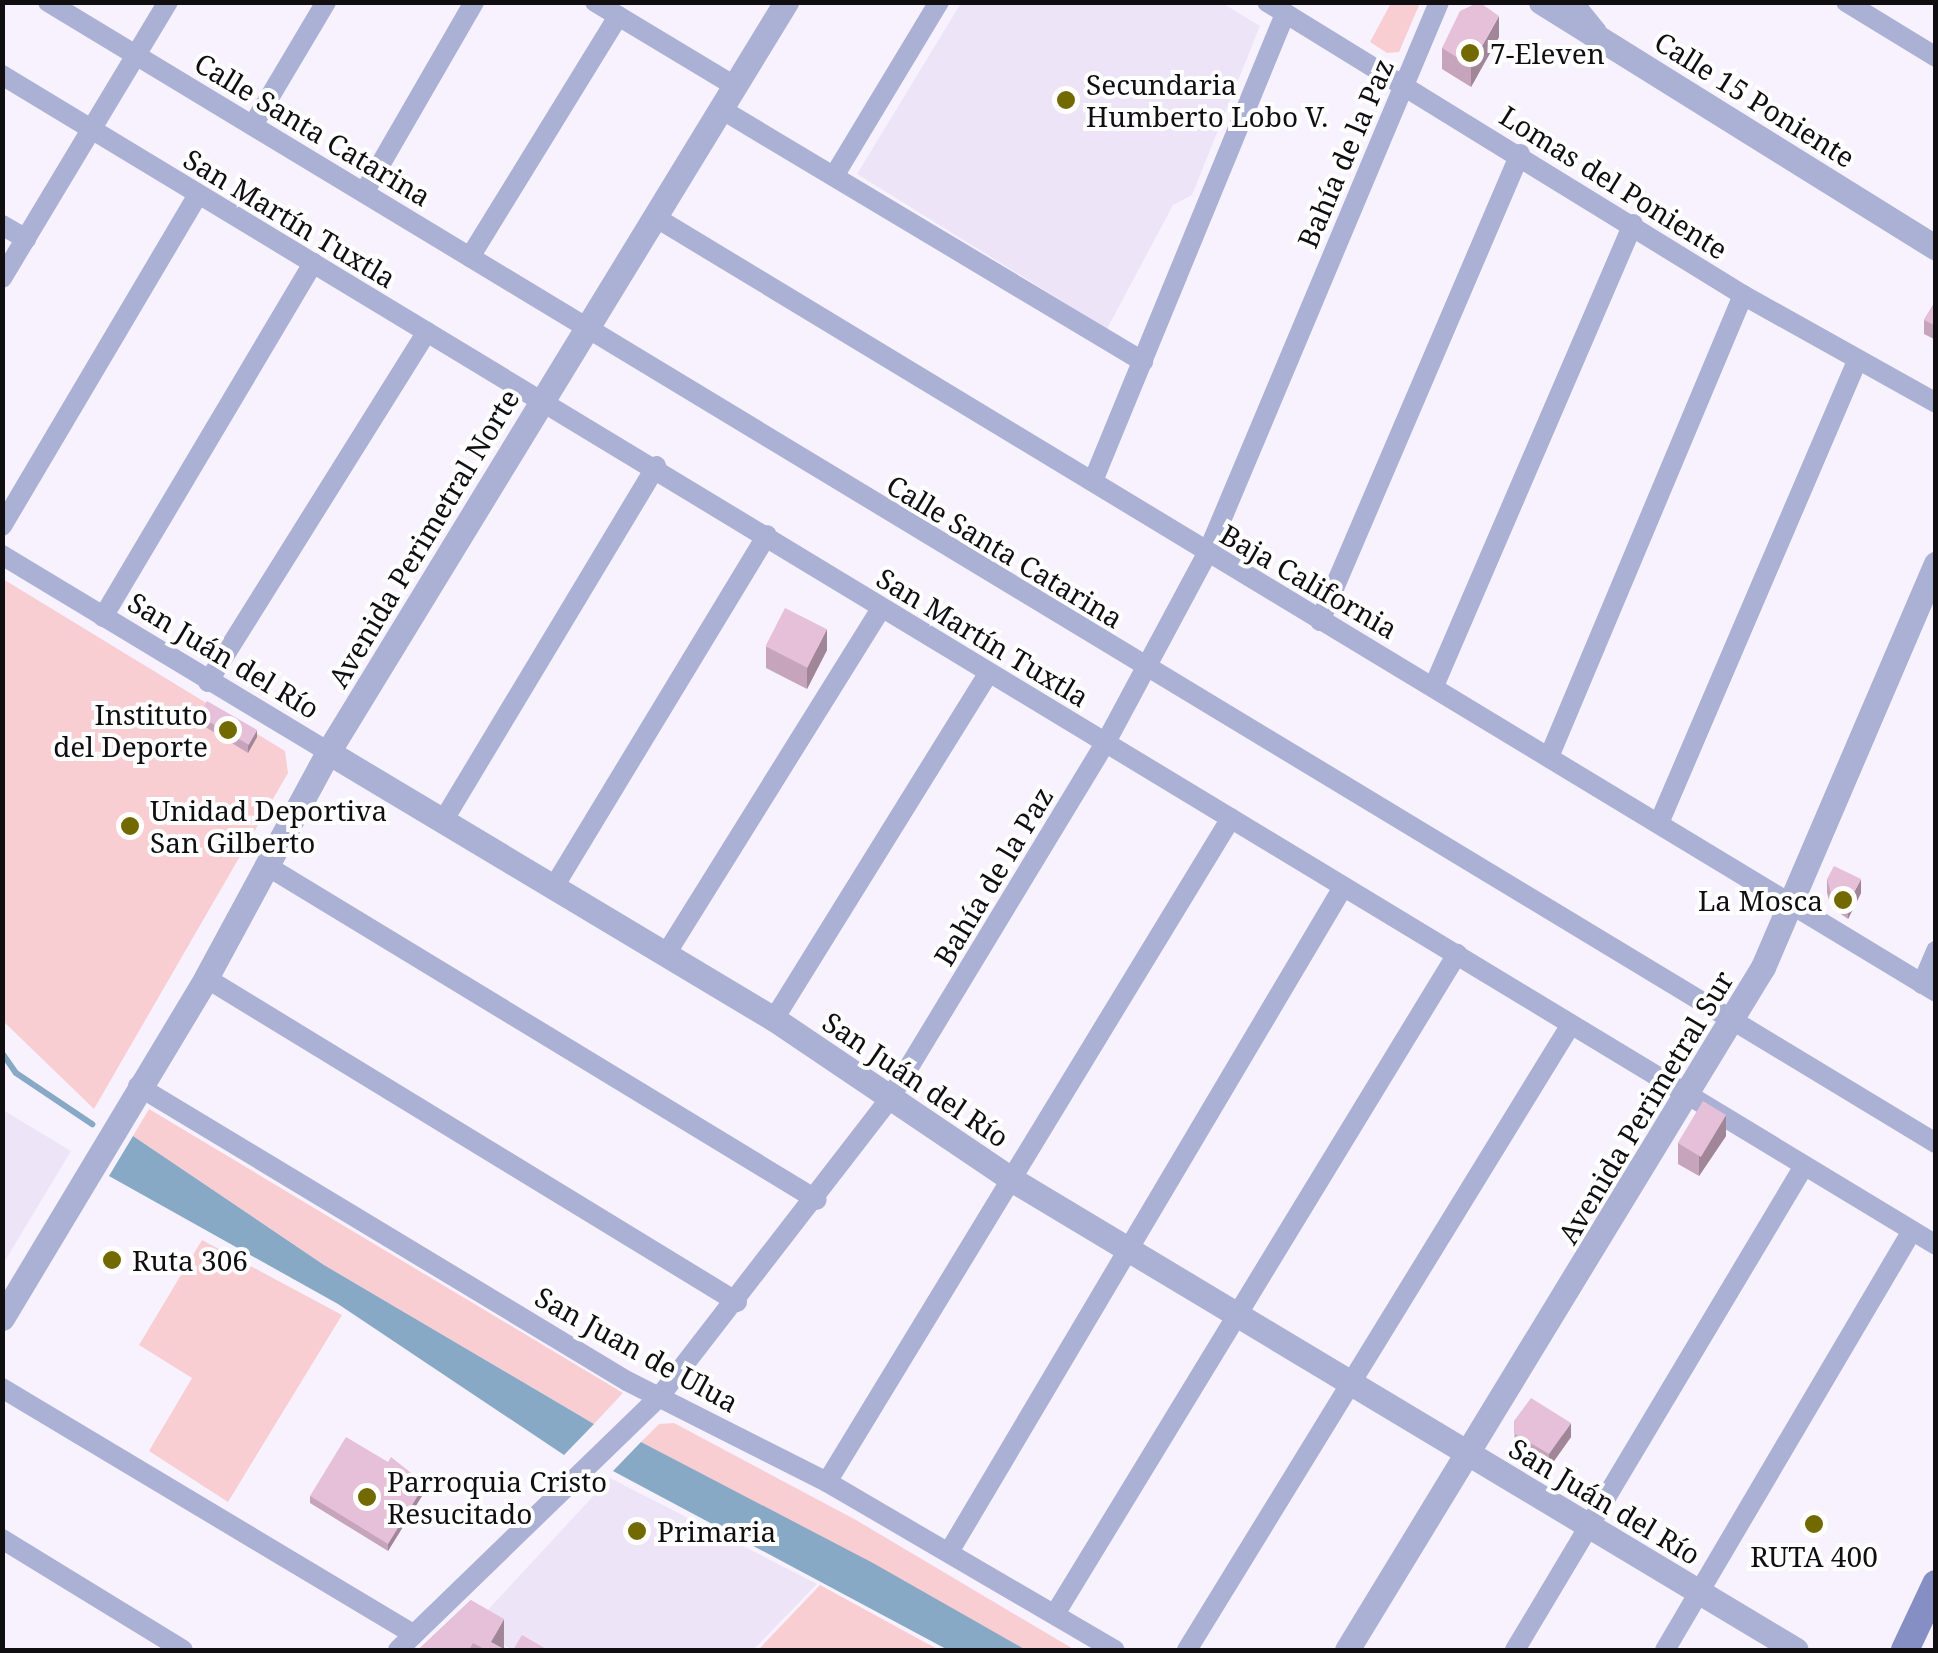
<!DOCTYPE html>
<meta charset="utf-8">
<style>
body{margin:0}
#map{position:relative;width:1938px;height:1653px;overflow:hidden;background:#f8f2fe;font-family:"Noto Serif",serif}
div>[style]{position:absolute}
.built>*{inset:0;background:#ede4f7}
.green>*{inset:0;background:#f9ced3}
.water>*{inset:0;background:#87a9c6}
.stream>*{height:6px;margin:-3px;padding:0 3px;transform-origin:3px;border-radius:3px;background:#87a9c6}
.minor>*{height:20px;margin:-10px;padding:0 10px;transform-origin:10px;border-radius:10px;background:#aab1d5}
.tertiary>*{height:25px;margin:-12.5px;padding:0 12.5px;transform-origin:12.5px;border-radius:12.5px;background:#aab1d5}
.secondary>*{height:28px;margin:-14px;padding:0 14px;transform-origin:14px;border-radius:14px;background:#868fc4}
.wall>*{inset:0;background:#c6a4bb}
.shaded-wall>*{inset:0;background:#a18698}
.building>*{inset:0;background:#e6bfd9;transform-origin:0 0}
.dots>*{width:28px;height:28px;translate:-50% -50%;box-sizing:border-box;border:5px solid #fff;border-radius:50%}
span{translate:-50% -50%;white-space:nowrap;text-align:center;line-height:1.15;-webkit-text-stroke:8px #fff;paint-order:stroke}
.poi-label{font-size:28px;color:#100e11}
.left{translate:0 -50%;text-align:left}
.right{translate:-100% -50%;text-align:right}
.street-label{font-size:28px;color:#100e11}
.frame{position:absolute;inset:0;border:5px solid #100e11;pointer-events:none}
</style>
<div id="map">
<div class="built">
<div style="clip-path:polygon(961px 3px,1222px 3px,1260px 26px,1192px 195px,1173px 205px,1107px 329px,857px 174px)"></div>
<div style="clip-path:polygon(3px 1110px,71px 1151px,3px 1264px)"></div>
<div style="clip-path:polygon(610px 1478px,817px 1584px,753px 1650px,512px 1650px,473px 1626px)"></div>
</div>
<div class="green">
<div style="clip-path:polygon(1391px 3px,1420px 3px,1399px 52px,1387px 53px,1370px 42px)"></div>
<div style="clip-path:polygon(3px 579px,285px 751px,288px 773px,94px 1109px,3px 1021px)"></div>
<div style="clip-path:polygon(149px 1109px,623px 1393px,594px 1424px,324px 1265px,133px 1136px)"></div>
<div style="clip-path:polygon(202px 1240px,342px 1315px,228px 1502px,149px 1451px,192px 1378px,139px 1345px)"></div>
<div style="clip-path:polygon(674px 1423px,856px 1520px,1075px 1650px,1026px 1650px,641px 1442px,659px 1424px)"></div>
<div style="clip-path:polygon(820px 1585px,939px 1650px,758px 1650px)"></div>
</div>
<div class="water">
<div style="clip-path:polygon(133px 1136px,324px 1265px,594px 1424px,564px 1455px,338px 1304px,109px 1176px)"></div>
<div style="clip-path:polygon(641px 1442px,873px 1563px,1026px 1650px,948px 1650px,613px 1471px)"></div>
</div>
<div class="stream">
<div style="left:2px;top:1053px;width:24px;rotate:55deg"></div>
<div style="left:16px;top:1073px;width:92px;rotate:33.9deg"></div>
</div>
<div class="minor">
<div style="left:48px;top:2px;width:2206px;rotate:31.15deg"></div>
<div style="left:595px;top:2px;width:163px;rotate:31deg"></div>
<div style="left:1267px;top:2px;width:559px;rotate:31.61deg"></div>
<div style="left:1743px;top:295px;width:221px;rotate:29.2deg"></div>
<div style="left:1573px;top:2px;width:38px;rotate:51deg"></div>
<div style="left:1846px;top:2px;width:105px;rotate:31.4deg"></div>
<div style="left:2px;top:75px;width:2260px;rotate:31.17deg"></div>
<div style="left:721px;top:109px;width:492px;rotate:30.9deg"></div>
<div style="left:253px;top:125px;width:143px;rotate:-59.3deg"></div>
<div style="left:834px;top:176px;width:203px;rotate:-58.9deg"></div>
<div style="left:365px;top:191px;width:218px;rotate:-60deg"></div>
<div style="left:655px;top:217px;width:1497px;rotate:31.17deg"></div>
<div style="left:2px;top:225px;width:28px;rotate:30deg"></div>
<div style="left:470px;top:257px;width:283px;rotate:-58.4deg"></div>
<div style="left:2px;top:278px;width:322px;rotate:-59deg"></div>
<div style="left:1093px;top:481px;width:505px;rotate:-67.65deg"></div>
<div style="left:2px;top:526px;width:385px;rotate:-59.4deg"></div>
<div style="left:2px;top:555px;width:381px;rotate:31.1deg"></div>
<div style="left:103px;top:617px;width:412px;rotate:-59.3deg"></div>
<div style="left:1320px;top:621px;width:508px;rotate:-66.82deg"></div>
<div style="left:208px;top:682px;width:413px;rotate:-58deg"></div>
<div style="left:1434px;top:686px;width:503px;rotate:-66.7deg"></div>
<div style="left:1549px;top:757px;width:501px;rotate:-67.22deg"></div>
<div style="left:443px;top:821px;width:414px;rotate:-59deg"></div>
<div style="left:1659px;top:823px;width:503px;rotate:-66.8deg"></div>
<div style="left:267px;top:866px;width:643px;rotate:31.27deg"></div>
<div style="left:555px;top:885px;width:409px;rotate:-58.8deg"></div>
<div style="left:666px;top:954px;width:405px;rotate:-58.1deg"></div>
<div style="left:206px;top:978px;width:622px;rotate:31.39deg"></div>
<div style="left:1922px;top:984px;width:36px;rotate:-67deg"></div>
<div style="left:774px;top:1019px;width:406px;rotate:-58.2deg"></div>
<div style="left:138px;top:1086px;width:571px;rotate:31.1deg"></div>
<div style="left:627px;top:1381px;width:224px;rotate:26.8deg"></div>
<div style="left:827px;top:1482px;width:333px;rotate:30.3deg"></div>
<div style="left:2px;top:1388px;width:480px;rotate:30.9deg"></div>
<div style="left:827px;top:1482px;width:777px;rotate:-58.68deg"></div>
<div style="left:2px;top:1539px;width:212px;rotate:31.5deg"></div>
<div style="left:949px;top:1552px;width:773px;rotate:-59.35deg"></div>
<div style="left:1055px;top:1614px;width:773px;rotate:-58.65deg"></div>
<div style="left:398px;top:1650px;width:365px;rotate:-44.1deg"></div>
<div style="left:660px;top:1396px;width:374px;rotate:-52.3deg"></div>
<div style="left:889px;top:1100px;width:419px;rotate:-58.8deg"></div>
<div style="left:1106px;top:742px;width:213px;rotate:-61.8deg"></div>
<div style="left:1207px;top:554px;width:599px;rotate:-67.2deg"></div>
<div style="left:1187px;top:1650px;width:732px;rotate:-58.46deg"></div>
<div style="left:1515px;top:1650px;width:564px;rotate:-59.16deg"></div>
<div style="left:1665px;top:1650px;width:486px;rotate:-59.5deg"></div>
</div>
<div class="tertiary">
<div style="left:1541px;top:2px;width:465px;rotate:31.9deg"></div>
<div style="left:328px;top:752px;width:520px;rotate:30.91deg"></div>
<div style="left:774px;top:1019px;width:286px;rotate:34deg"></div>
<div style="left:1011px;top:1179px;width:915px;rotate:30.96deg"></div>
<div style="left:2px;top:1318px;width:397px;rotate:-59deg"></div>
<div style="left:206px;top:978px;width:257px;rotate:-61.6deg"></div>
<div style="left:328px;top:752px;width:879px;rotate:-58.59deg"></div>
<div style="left:1347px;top:1650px;width:800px;rotate:-58.66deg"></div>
<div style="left:1763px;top:967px;width:439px;rotate:-66.8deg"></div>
</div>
<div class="secondary">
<div style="left:1905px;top:1650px;width:73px;rotate:-64.8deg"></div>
</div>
<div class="wall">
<div style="clip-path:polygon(1499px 37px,1471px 87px,1442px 69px,1442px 48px)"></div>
<div style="clip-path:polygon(1936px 300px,1936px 340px,1924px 334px,1924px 320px)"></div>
<div style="clip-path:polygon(766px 647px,827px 650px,807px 689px,766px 668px)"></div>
<div style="clip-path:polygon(199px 716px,257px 737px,248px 753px,199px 723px)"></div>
<div style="clip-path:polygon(1827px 879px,1861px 893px,1848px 919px,1831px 907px,1827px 893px)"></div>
<div style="clip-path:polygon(1726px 1136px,1699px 1176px,1678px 1164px,1678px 1143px)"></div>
<div style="clip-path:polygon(1514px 1421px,1571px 1437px,1549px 1468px,1515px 1448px)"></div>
<div style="clip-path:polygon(437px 1484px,449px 1488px,443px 1496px,437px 1492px)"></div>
<div style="clip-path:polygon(425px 1491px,388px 1551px,310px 1503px,310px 1496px)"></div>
<div style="clip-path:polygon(471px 1600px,506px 1650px,418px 1650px)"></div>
</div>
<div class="shaded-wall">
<div style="clip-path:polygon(1499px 16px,1499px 37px,1471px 87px,1471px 66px)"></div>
<div style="clip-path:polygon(827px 629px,827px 650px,807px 689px,807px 668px)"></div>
<div style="clip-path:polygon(257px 730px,257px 737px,248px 753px,248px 746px)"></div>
<div style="clip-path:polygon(1861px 879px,1861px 893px,1848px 919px,1848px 904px)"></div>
<div style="clip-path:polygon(1726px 1115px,1726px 1136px,1699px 1176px,1699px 1155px)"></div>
<div style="clip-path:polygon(1571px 1423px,1571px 1437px,1549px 1468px,1549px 1454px)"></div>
<div style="clip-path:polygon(449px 1481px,449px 1488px,443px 1496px,443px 1489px)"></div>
<div style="clip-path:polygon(425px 1484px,425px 1491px,388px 1551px,388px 1544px)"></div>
<div style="clip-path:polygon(504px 1619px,504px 1650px,491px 1642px)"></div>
</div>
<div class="building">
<div style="clip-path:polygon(1479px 2px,1499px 16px,1471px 66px,1442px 48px,1460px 11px)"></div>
<div style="clip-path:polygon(1936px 300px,1936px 326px,1924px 320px)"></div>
<div style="left:785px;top:608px;width:47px;height:43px;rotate:27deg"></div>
<div style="left:207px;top:701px;width:58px;height:17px;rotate:30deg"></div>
<div style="clip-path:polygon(1834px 866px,1861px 879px,1848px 904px,1831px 893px,1827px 879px)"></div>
<div style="left:1703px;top:1101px;width:27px;height:49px;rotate:31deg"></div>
<div style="clip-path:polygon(1531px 1398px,1571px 1423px,1549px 1454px,1515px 1434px,1514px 1421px)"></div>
<div style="clip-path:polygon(346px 1437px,388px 1462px,391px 1457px,425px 1484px,388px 1544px,310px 1496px)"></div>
<div style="clip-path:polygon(442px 1476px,449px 1481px,443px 1489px,437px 1484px)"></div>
<div style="clip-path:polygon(471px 1600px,504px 1619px,491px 1642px,506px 1650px,486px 1650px,473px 1643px,469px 1650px,418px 1650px)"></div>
<div style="clip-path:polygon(522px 1635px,548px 1650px,513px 1650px)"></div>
</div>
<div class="dots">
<div style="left:1470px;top:53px;background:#726900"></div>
<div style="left:1066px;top:100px;background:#726900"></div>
<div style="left:228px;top:730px;background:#726900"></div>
<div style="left:130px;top:826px;background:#726900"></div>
<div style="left:1843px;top:900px;background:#726900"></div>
<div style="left:112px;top:1260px;background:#726900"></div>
<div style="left:367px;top:1497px;background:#726900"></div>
<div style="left:1814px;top:1524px;background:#726900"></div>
<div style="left:637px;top:1531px;background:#726900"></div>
</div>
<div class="poi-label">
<span class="left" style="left:1490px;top:53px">7-Eleven</span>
<span class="left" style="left:1086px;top:100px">Secundaria<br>Humberto Lobo V.</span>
<span class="right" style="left:208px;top:730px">Instituto<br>del Deporte</span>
<span class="left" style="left:150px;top:826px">Unidad Deportiva<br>San Gilberto</span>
<span class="right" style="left:1823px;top:900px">La Mosca</span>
<span class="left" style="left:132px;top:1260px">Ruta 306</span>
<span class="left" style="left:387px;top:1497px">Parroquia Cristo<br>Resucitado</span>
<span class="left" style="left:657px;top:1531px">Primaria</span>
<span style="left:1814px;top:1556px">RUTA 400</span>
</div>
<div class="street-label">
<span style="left:1755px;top:99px;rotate:32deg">Calle 15 Poniente</span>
<span style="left:313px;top:129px;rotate:31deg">Calle Santa Catarina</span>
<span style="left:1345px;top:153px;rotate:-67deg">Bahía de la Paz</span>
<span style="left:1614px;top:182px;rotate:32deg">Lomas del Poniente</span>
<span style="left:290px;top:218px;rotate:31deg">San Martín Tuxtla</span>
<span style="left:423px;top:538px;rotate:-59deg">Avenida Perimetral Norte</span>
<span style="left:1005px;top:551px;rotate:31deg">Calle Santa Catarina</span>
<span style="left:1309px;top:581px;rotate:30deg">Baja California</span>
<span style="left:983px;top:637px;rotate:31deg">San Martín Tuxtla</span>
<span style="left:224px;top:655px;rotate:31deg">San Juán del Río</span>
<span style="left:993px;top:876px;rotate:-59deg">Bahía de la Paz</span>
<span style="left:916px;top:1079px;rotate:34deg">San Juán del Río</span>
<span style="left:1645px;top:1107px;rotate:-59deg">Avenida Perimetral Sur</span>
<span style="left:637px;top:1349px;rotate:29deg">San Juan de Ulua</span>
<span style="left:1605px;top:1501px;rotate:31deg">San Juán del Río</span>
</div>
<div class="frame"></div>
</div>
